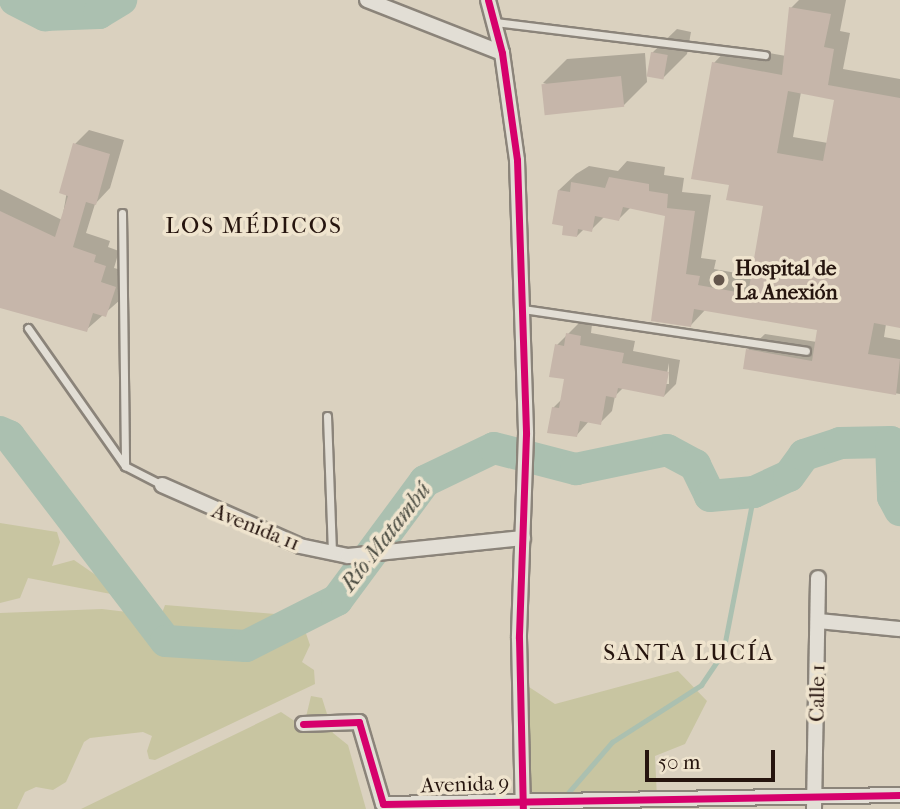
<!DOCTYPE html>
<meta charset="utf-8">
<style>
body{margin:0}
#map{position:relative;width:900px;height:809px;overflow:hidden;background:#dad1bf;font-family:"IM FELL French Canon",serif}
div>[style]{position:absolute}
.green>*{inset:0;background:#c8c5a1}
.shadow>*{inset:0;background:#0003}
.stream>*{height:5px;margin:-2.5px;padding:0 2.5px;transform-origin:2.5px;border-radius:2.5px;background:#abc0b0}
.river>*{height:32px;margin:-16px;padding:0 16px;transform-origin:16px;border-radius:16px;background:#abc0b0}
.building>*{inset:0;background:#c6b6aa;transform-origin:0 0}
.roads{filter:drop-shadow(2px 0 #8b847a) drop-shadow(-2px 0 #8b847a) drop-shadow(0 2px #8b847a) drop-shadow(0 -2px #8b847a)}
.service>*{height:7px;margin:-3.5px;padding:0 3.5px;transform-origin:3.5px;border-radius:3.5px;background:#e2ded5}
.minor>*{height:14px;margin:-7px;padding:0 7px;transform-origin:7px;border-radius:7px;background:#e2ded5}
.cycleway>*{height:7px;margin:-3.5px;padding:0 3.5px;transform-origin:3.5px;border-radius:3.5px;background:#d6006c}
.dots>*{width:19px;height:19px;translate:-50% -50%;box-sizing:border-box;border:4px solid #efe4ce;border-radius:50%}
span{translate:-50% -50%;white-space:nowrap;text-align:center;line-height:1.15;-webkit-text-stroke:7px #efe4ce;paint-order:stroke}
.poi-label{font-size:21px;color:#25140e;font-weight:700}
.left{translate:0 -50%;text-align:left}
.street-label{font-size:21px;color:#25140e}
.neighbourhood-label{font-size:23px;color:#25140e;letter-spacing:2px}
.water-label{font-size:23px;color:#4d4e44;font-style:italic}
.scale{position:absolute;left:645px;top:750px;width:130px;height:32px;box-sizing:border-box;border:4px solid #25140e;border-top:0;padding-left:9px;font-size:21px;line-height:24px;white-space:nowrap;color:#25140e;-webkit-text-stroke:5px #efe4ce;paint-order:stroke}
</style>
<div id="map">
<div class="green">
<div style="clip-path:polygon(0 523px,57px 532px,60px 542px,52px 566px,74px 560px,103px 580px,111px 594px,28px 578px,20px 598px,0 603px)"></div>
<div style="clip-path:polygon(165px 605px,300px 616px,310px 645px,302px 662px,314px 670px,315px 684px,155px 760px,149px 759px,147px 751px,152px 736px,143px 732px,90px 738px,84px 742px,66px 782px,53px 790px,36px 787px,25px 792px,17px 809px,0 809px,0 613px,102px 609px,161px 616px)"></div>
<div style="clip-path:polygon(678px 671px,707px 701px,685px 744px,655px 756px,657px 798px,530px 799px,529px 687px,555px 704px)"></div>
<div style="clip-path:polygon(311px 696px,322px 698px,333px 733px,348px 745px,366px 809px,81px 809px,281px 712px,299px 724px,305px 721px)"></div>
</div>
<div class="shadow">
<div style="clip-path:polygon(evenodd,799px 0,846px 0,840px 31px,850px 33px,843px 69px,900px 79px,900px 326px,886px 324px,884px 337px,900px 340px,900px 394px,745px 368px,748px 350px,765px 334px,817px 342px,819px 329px,706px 309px,691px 325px,667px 214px,631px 207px,619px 219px,605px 216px,591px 230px,584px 229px,577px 236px,565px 225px,559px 190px,576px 174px,589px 166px,618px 171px,627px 161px,665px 167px,664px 175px,684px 178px,682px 192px,711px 195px,701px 258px,716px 260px,714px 269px,753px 276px,765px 205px,731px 184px,714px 63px,730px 46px,786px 56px,791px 8px,799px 0,801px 92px,836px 99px,828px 143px,793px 137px,801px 92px)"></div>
<div style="clip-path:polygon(677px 29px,691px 32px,687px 54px,663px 78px,652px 53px)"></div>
<div style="clip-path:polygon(645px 53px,647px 82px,623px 106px,543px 83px,567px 59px)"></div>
<div style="clip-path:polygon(89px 130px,124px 140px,110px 188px,95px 204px,86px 233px,110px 241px,108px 247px,119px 251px,114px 268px,129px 272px,120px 300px,86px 330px,0 306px,0 189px,62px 220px,75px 144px)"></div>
<div style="clip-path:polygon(evenodd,580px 322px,592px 324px,591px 333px,635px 341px,633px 351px,680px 360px,676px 384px,664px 396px,623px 388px,615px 396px,612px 411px,600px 423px,589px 421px,576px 436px,553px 408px,562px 399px,566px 378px,557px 345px,580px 322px,669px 363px,669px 384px,665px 384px,669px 363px)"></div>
</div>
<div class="stream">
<div style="left:554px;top:809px;width:89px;rotate:-49.1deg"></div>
<div style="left:612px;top:742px;width:106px;rotate:-32.6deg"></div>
<div style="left:701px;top:685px;width:40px;rotate:-56deg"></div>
<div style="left:723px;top:652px;width:163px;rotate:-79deg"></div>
</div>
<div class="river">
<div style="left:15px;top:0;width:34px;rotate:27deg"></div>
<div style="left:45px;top:15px;width:54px;rotate:-2.1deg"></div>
<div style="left:99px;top:13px;width:26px;rotate:-31deg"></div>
<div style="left:0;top:432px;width:10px;rotate:24deg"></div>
<div style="left:9px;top:436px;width:258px;rotate:52.6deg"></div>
<div style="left:166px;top:641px;width:80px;rotate:3.6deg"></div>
<div style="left:246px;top:646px;width:102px;rotate:-26.8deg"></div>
<div style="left:337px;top:600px;width:148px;rotate:-53.5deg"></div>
<div style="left:425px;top:481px;width:76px;rotate:-25.6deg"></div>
<div style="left:494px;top:448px;width:85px;rotate:14.4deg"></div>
<div style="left:576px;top:469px;width:93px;rotate:-11.8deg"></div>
<div style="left:667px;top:450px;width:32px;rotate:28deg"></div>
<div style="left:695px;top:465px;width:34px;rotate:64deg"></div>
<div style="left:710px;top:496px;width:44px;rotate:-5.2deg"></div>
<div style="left:754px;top:492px;width:38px;rotate:-25deg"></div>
<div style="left:789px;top:476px;width:26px;rotate:-54deg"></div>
<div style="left:804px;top:455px;width:38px;rotate:-18deg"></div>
<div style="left:840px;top:443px;width:51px;rotate:-1.1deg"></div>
<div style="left:891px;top:442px;width:55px;rotate:87.9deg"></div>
<div style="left:893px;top:497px;width:15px;rotate:62deg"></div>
</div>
<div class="building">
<div style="clip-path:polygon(evenodd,789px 7px,831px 14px,824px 47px,834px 49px,828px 85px,900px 98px,900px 328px,874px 323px,868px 354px,900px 359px,896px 395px,743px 369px,746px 349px,812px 361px,817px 330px,694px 309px,691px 327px,651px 321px,665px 216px,623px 207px,619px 221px,595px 216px,592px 232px,578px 229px,577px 237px,562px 235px,563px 226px,552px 224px,558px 190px,570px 192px,571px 182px,605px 188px,609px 177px,649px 184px,649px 191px,668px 194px,667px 208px,695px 211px,686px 274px,700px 276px,698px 285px,748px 294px,763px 206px,726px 200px,729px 185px,691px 179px,712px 62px,782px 75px,789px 7px,788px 91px,834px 100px,823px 161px,777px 153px,788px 91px)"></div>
<div style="left:651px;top:52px;width:17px;height:25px;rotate:10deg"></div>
<div style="left:621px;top:76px;width:31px;height:80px;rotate:84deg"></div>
<div style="clip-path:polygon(73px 143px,110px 154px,96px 205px,86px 202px,73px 247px,96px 255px,94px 262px,106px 266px,101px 282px,116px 287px,106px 317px,93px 313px,87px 332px,0 308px,0 211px,55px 237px,68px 196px,59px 193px)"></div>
<div style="clip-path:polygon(566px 333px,581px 336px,580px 345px,624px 353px,622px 363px,669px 372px,664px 397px,618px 388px,616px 398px,606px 396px,601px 425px,580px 421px,577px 437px,547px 433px,552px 407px,559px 408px,564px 379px,549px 377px,555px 344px,564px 346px)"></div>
</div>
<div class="roads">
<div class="service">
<div style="left:495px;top:22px;width:272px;rotate:7deg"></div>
<div style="left:122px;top:213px;width:253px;rotate:89.3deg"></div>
<div style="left:523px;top:309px;width:286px;rotate:8.4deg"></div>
<div style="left:28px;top:328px;width:169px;rotate:54.9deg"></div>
<div style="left:125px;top:466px;width:42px;rotate:27.2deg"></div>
<div style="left:327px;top:416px;width:136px;rotate:87.9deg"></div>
</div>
<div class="minor">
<div style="left:367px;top:0;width:145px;rotate:21.4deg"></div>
<div style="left:488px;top:0;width:55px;rotate:75.2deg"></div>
<div style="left:502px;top:53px;width:108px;rotate:82deg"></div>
<div style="left:517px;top:160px;width:274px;rotate:88.1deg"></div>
<div style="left:526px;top:434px;width:204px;rotate:92deg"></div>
<div style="left:519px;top:638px;width:171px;rotate:88.7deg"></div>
<div style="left:162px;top:485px;width:151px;rotate:23.8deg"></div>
<div style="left:300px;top:546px;width:49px;rotate:11.8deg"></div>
<div style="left:348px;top:556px;width:176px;rotate:-5.9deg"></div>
<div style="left:818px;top:621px;width:82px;rotate:5.6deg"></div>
<div style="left:303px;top:724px;width:56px;rotate:-2deg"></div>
<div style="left:359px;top:722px;width:85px;rotate:73.7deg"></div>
<div style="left:383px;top:804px;width:517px;rotate:-1deg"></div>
<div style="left:814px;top:809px;width:231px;rotate:-89deg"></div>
</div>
</div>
<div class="cycleway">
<div style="left:488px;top:0;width:55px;rotate:75.2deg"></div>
<div style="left:502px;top:53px;width:108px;rotate:82deg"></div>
<div style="left:517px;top:160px;width:274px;rotate:88.1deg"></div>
<div style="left:526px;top:434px;width:204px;rotate:92deg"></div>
<div style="left:519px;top:638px;width:171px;rotate:88.7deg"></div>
<div style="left:303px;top:724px;width:56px;rotate:-2deg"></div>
<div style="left:359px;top:722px;width:85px;rotate:73.7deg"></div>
<div style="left:383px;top:804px;width:517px;rotate:-1deg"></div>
</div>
<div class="dots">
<div style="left:719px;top:280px;background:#64564c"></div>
</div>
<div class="poi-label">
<span class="left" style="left:735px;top:280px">Hospital de<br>La Anexión</span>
</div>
<div class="street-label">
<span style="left:256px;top:527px;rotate:22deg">Avenida 11</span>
<span style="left:817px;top:693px;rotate:-89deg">Calle 1</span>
<span style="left:465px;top:784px;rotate:-2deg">Avenida 9</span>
</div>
<div class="neighbourhood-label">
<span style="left:254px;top:226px">LOS MÉDICOS</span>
<span style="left:689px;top:653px">SANTA LUCÍA</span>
</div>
<div class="water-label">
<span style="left:386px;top:537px;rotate:-52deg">Río Matambú</span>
</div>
<div class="scale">50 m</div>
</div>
